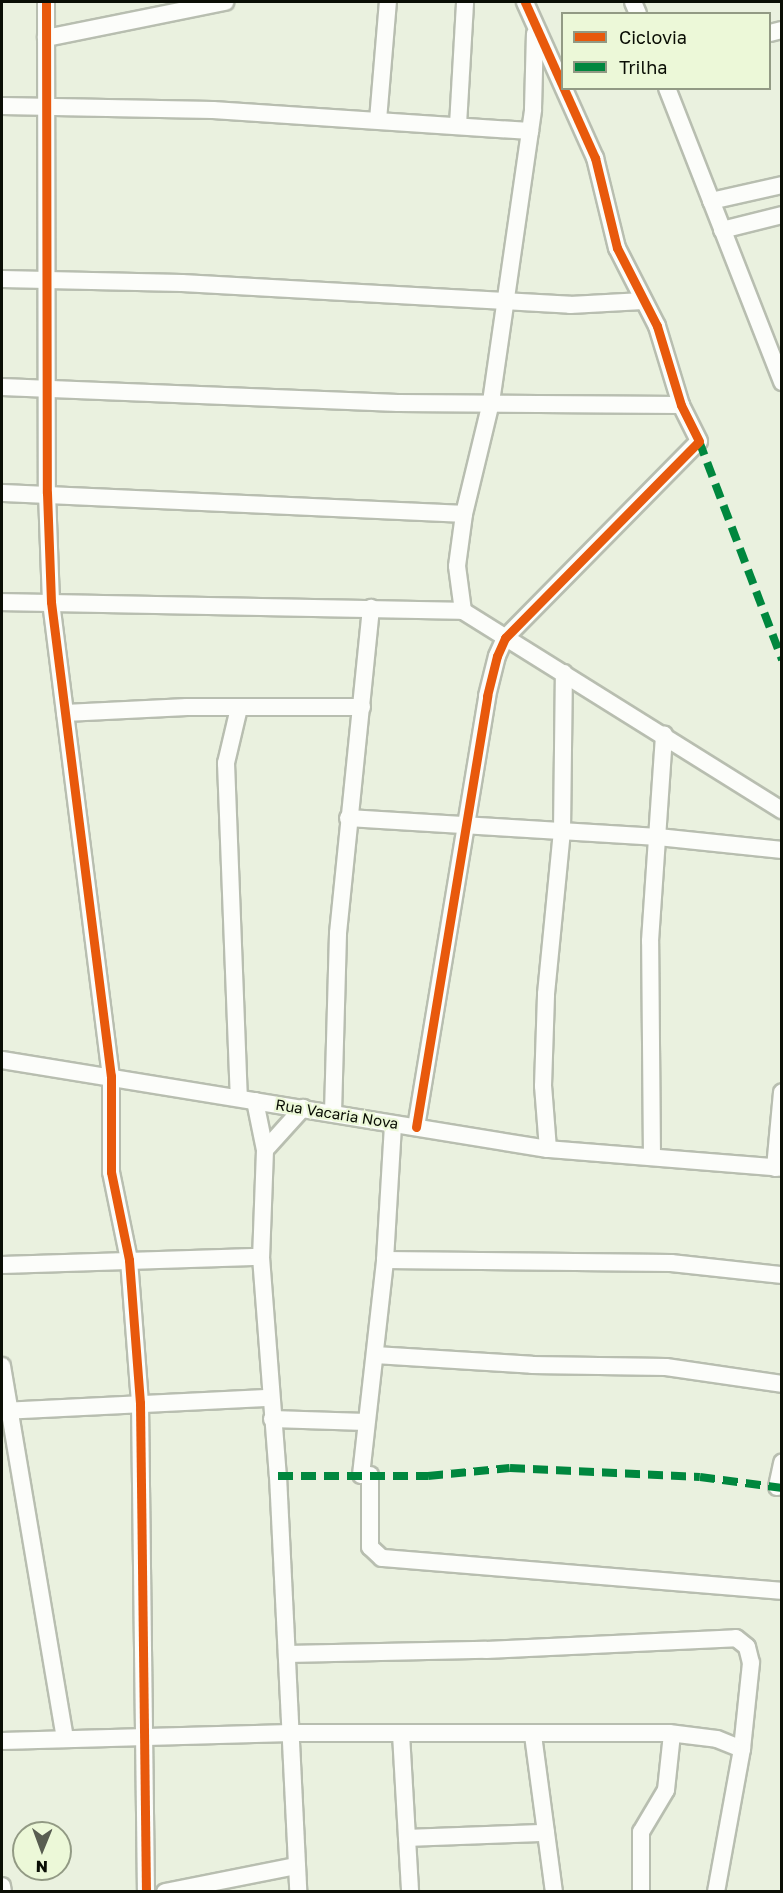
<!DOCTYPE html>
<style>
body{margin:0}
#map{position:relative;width:783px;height:1893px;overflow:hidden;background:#eaf1df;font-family:"Golos Text",sans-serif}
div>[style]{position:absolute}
.roads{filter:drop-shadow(2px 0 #b8beb0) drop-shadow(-2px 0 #b8beb0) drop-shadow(0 2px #b8beb0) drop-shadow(0 -2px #b8beb0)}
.minor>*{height:16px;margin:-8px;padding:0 8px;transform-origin:8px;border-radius:8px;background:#fcfdfa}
.quiet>*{height:8px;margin-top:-4px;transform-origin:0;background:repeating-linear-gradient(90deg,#00873e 0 15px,transparent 0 23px)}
.cycleway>*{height:9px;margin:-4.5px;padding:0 4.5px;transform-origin:4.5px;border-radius:4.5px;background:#e8590c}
span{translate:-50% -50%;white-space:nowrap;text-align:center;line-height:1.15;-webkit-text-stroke:4.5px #ecf8d8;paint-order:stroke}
.street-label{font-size:15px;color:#0a0e05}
.frame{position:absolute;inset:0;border:3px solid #0a0e05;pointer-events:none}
.legend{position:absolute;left:561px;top:12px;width:210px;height:78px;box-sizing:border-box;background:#ecf8d8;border:2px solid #929a84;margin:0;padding:8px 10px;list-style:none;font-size:18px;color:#0a0e05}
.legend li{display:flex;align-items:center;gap:12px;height:30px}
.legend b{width:30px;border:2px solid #929a84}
.north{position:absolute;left:12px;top:1821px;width:60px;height:60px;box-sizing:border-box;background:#ecf8d8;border:2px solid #929a84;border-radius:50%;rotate:181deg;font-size:16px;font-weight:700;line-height:24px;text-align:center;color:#0a0e05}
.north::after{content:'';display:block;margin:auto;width:21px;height:27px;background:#585d51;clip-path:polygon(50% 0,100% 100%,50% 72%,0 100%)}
</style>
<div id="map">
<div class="roads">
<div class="minor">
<div style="left:46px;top:2px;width:491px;rotate:89.9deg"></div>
<div style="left:47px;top:493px;width:109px;rotate:87.9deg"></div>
<div style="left:51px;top:602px;width:478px;rotate:82.8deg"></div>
<div style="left:111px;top:1076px;width:96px;rotate:90deg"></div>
<div style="left:111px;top:1172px;width:90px;rotate:78.4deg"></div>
<div style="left:129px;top:1260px;width:143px;rotate:85.6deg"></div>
<div style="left:140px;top:1403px;width:489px;rotate:89.3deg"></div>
<div style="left:633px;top:2px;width:13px;rotate:67deg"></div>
<div style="left:770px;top:33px;width:12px;rotate:-14deg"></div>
<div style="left:46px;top:38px;width:183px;rotate:-11.4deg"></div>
<div style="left:667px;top:88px;width:316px;rotate:68.6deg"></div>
<div style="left:2px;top:106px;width:211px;rotate:1.1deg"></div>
<div style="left:213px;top:110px;width:318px;rotate:3.8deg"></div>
<div style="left:378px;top:120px;width:118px;rotate:-85.2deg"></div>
<div style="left:458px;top:125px;width:123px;rotate:-86.7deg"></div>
<div style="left:711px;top:201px;width:73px;rotate:-12.7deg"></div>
<div style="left:722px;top:230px;width:62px;rotate:-14deg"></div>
<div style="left:2px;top:279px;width:180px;rotate:1.3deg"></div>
<div style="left:182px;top:283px;width:389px;rotate:3.2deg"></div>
<div style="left:570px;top:305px;width:73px;rotate:-3.1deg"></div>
<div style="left:2px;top:387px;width:396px;rotate:2.3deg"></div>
<div style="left:398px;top:403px;width:283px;rotate:0.4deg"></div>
<div style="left:2px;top:493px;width:462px;rotate:2.6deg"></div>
<div style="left:2px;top:602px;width:461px;rotate:1.1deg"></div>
<div style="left:463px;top:611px;width:376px;rotate:32deg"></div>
<div style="left:463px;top:611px;width:45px;rotate:-97.6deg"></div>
<div style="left:457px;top:566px;width:52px;rotate:-82.3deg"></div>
<div style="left:464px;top:514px;width:115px;rotate:-76.4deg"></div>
<div style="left:491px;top:402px;width:296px;rotate:-81.8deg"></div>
<div style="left:533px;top:109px;width:75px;rotate:-88.5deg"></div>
<div style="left:239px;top:708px;width:57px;rotate:103.3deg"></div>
<div style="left:226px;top:763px;width:334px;rotate:87.8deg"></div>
<div style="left:65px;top:713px;width:122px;rotate:-2.8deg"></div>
<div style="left:187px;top:707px;width:175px"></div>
<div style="left:348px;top:818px;width:311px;rotate:3.5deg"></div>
<div style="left:658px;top:837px;width:125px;rotate:6deg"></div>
<div style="left:2px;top:1060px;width:553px;rotate:9.26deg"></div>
<div style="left:548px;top:1149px;width:235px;rotate:4.6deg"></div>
<div style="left:255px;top:1101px;width:50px;rotate:78.5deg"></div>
<div style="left:265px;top:1150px;width:107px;rotate:92.1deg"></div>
<div style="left:261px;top:1257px;width:220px;rotate:85.6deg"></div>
<div style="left:278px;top:1476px;width:416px;rotate:87.2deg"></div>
<div style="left:333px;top:1113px;width:180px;rotate:-88.4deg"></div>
<div style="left:338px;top:933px;width:327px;rotate:-84.2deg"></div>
<div style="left:416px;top:1127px;width:437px;rotate:-80.6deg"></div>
<div style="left:487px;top:696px;width:41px;rotate:-76deg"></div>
<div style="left:497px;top:656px;width:20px;rotate:-66deg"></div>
<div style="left:505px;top:638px;width:276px;rotate:-45.4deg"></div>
<div style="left:699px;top:441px;width:40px;rotate:-116.6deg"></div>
<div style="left:681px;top:405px;width:83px;rotate:-106.9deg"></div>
<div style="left:657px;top:326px;width:88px;rotate:-117.1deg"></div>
<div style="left:617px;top:248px;width:93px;rotate:-103.7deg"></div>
<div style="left:595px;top:158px;width:171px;rotate:-114.2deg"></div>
<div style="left:548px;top:1149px;width:63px;rotate:-94.5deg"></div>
<div style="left:543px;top:1086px;width:92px;rotate:-88.1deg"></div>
<div style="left:546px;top:994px;width:164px;rotate:-84.4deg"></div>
<div style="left:562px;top:831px;width:158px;rotate:-89.3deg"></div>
<div style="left:265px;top:1150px;width:57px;rotate:-47.9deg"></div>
<div style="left:652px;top:1157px;width:216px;rotate:-90.5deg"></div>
<div style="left:650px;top:941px;width:207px;rotate:-86.1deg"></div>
<div style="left:775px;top:1168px;width:76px;rotate:-84.7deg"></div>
<div style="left:385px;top:1260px;width:286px;rotate:0.6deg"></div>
<div style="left:671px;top:1263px;width:112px;rotate:6.2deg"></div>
<div style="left:2px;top:1265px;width:259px;rotate:-1.8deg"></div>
<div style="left:375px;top:1355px;width:157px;rotate:3.6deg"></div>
<div style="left:532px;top:1365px;width:134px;rotate:0.9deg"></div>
<div style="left:666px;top:1367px;width:117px;rotate:8.3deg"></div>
<div style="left:2px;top:1366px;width:377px;rotate:80.4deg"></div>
<div style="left:2px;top:1411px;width:269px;rotate:-2.8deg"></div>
<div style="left:272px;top:1419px;width:94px;rotate:1.8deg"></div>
<div style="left:361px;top:1475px;width:216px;rotate:-83.6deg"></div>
<div style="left:385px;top:1260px;width:136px;rotate:-86.6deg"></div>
<div style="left:370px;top:1475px;width:72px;rotate:90deg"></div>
<div style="left:370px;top:1547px;width:16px;rotate:43deg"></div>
<div style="left:382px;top:1558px;width:401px;rotate:4.7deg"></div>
<div style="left:777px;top:1487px;width:25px;rotate:-78deg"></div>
<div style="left:287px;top:1654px;width:199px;rotate:-1.2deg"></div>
<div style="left:486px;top:1650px;width:250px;rotate:-2.7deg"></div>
<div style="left:736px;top:1638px;width:14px;rotate:39deg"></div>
<div style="left:747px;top:1647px;width:16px;rotate:76deg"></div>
<div style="left:751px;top:1663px;width:86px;rotate:96deg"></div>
<div style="left:401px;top:1734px;width:158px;rotate:86.7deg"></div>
<div style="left:533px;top:1735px;width:158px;rotate:82.4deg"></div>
<div style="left:2px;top:1741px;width:289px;rotate:-1.6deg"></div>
<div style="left:291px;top:1733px;width:378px"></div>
<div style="left:669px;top:1733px;width:48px;rotate:7.1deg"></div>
<div style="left:717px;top:1739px;width:27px;rotate:22deg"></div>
<div style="left:742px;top:1749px;width:145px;rotate:100.3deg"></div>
<div style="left:407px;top:1838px;width:139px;rotate:-2.1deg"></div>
<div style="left:2px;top:1886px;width:6px;rotate:81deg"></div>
<div style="left:165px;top:1892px;width:134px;rotate:-11.2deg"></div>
<div style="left:641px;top:1892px;width:60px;rotate:-90deg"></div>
<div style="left:641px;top:1832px;width:49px;rotate:-59.2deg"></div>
<div style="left:666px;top:1790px;width:56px;rotate:-83.9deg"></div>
</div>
</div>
<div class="quiet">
<div style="left:699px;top:441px;width:234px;rotate:69.2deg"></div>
<div style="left:278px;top:1476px;width:150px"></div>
<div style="left:428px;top:1476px;width:82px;rotate:-5.6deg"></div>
<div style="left:510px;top:1468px;width:190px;rotate:2.7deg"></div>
<div style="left:700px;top:1477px;width:83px;rotate:7.6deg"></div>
</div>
<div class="cycleway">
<div style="left:46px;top:2px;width:491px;rotate:89.9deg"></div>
<div style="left:47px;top:493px;width:109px;rotate:87.9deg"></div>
<div style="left:51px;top:602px;width:478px;rotate:82.8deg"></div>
<div style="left:111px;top:1076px;width:96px;rotate:90deg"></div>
<div style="left:111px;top:1172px;width:90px;rotate:78.4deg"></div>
<div style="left:129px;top:1260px;width:143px;rotate:85.6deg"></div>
<div style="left:140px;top:1403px;width:489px;rotate:89.3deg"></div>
<div style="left:416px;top:1127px;width:437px;rotate:-80.6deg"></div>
<div style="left:487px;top:696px;width:41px;rotate:-76deg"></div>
<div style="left:497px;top:656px;width:20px;rotate:-66deg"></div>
<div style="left:505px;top:638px;width:276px;rotate:-45.4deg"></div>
<div style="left:699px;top:441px;width:40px;rotate:-116.6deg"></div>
<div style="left:681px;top:405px;width:83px;rotate:-106.9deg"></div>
<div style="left:657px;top:326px;width:88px;rotate:-117.1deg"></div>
<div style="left:617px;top:248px;width:93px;rotate:-103.7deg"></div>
<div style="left:595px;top:158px;width:171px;rotate:-114.2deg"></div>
</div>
<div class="street-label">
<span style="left:337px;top:1114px;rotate:9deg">Rua Vacaria Nova</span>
</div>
<div class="frame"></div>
<ul class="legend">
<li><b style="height:8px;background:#e8590c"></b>Ciclovia</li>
<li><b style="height:8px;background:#00873e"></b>Trilha</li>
</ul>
<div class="north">N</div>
</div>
